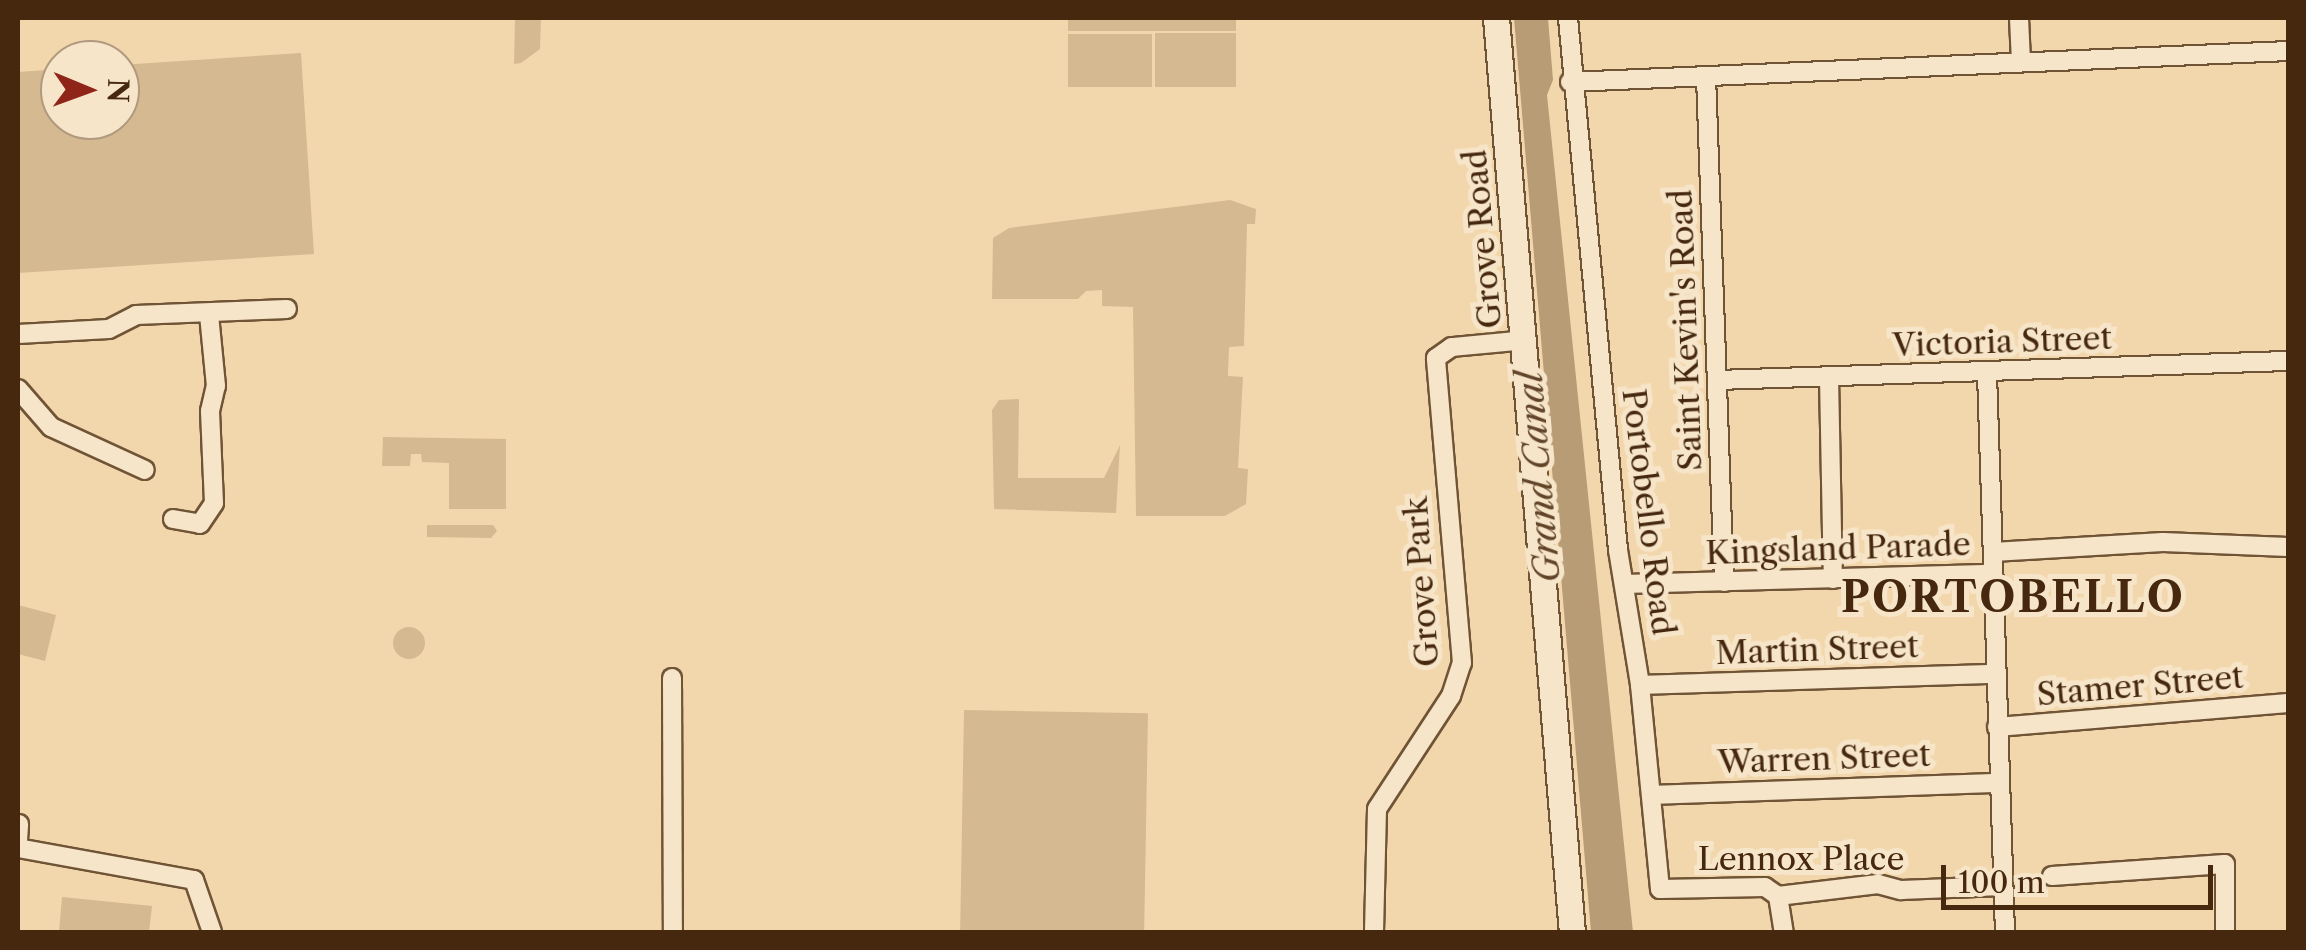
<!DOCTYPE html>
<style>
body{margin:0}
#map{position:relative;width:2306px;height:950px;overflow:hidden;background:#f3d7ac;font-family:"Libre Caslon Text",serif}
div>[style]{position:absolute}
.green>*{inset:0;background:#d5b991;transform-origin:0 0}
.round{border-radius:50%}
.water>*{inset:0;background:#b89c76}
.roads{filter:drop-shadow(2px 0 #705436) drop-shadow(-2px 0 #705436) drop-shadow(0 2px #705436) drop-shadow(0 -2px #705436)}
.street>*{height:18px;margin:-9px;padding:0 9px;transform-origin:9px;border-radius:9px;background:#f7e5c9}
.secondary>*{height:25px;margin:-12.5px;padding:0 12.5px;transform-origin:12.5px;border-radius:12.5px;background:#f7e5c9}
span{translate:-50% -50%;white-space:nowrap;text-align:center;line-height:1.15;-webkit-text-stroke:10px #f7e5c9;paint-order:stroke}
.street-label{font-size:32px;color:#45280e}
.water-label{font-size:35px;color:#624528;font-style:italic}
.district-label{font-size:42px;color:#45280e;font-weight:700;letter-spacing:2.5px}
.frame{position:absolute;inset:0;border:20px solid #45280e;pointer-events:none}
.north{position:absolute;left:40px;top:40px;width:100px;height:100px;box-sizing:border-box;background:#f7e5c9;border:2px solid #b0997e;border-radius:50%;rotate:91deg;font-size:28px;font-weight:700;line-height:40px;text-align:center;color:#45280e}
.north::after{content:'';display:block;margin:auto;width:35px;height:45px;background:#8f2418;clip-path:polygon(50% 0,100% 100%,50% 72%,0 100%)}
.scale{position:absolute;left:1941px;top:865px;width:272px;height:45px;box-sizing:border-box;border:5px solid #45280e;border-top:0;padding-left:12px;font-size:30px;line-height:35px;white-space:nowrap;color:#45280e;-webkit-text-stroke:8px #f7e5c9;paint-order:stroke}
</style>
<div id="map">
<div class="green">
<div style="clip-path:polygon(515px 18px,541px 18px,540px 49px,521px 63px,514px 64px)"></div>
<div style="left:1068px;top:18px;width:168px;height:13px"></div>
<div style="left:1155px;top:33px;width:81px;height:54px"></div>
<div style="left:1068px;top:34px;width:84px;height:53px"></div>
<div style="clip-path:polygon(301px 53px,314px 254px,18px 273px,18px 72px,60px 69px,60px 120px,120px 120px,120px 65px)"></div>
<div style="clip-path:polygon(1230px 200px,1256px 209px,1255px 224px,1247px 224px,1244px 346px,1229px 347px,1228px 376px,1243px 377px,1238px 468px,1248px 469px,1246px 504px,1225px 516px,1136px 516px,1133px 307px,1102px 306px,1102px 290px,1086px 291px,1078px 299px,992px 299px,993px 238px,1009px 228px)"></div>
<div style="clip-path:polygon(1019px 399px,1018px 478px,1104px 478px,1120px 445px,1116px 513px,994px 509px,992px 410px,999px 400px)"></div>
<div style="clip-path:polygon(383px 437px,506px 439px,506px 509px,449px 509px,449px 463px,422px 462px,421px 454px,411px 454px,410px 466px,382px 466px)"></div>
<div style="clip-path:polygon(427px 525px,493px 525px,497px 531px,491px 538px,427px 537px)"></div>
<div style="clip-path:polygon(18px 605px,56px 615px,45px 661px,18px 654px)"></div>
<div class="round" style="left:393px;top:627px;width:32px;height:32px"></div>
<div style="left:964px;top:710px;width:184px;height:222px;rotate:1deg"></div>
<div style="clip-path:polygon(62px 897px,152px 906px,149px 932px,59px 932px)"></div>
</div>
<div class="water">
<div style="clip-path:polygon(1514px 18px,1548px 18px,1553px 80px,1547px 95px,1633px 932px,1591px 932px)"></div>
</div>
<div class="roads">
<div class="street">
<div style="left:1568px;top:18px;width:534px;rotate:84.63deg"></div>
<div style="left:1618px;top:550px;width:137px;rotate:80.7deg"></div>
<div style="left:1640px;top:685px;width:205px;rotate:84.4deg"></div>
<div style="left:1660px;top:889px;width:105px;rotate:-1.1deg"></div>
<div style="left:1765px;top:887px;width:16px;rotate:35deg"></div>
<div style="left:1778px;top:896px;width:101px;rotate:-6.8deg"></div>
<div style="left:1878px;top:884px;width:24px;rotate:15deg"></div>
<div style="left:1901px;top:890px;width:101px;rotate:-2.3deg"></div>
<div style="left:2019px;top:18px;width:44px;rotate:87.4deg"></div>
<div style="left:1706px;top:76px;width:506px;rotate:87.96deg"></div>
<div style="left:1570px;top:82px;width:719px;rotate:-2.47deg"></div>
<div style="left:18px;top:334px;width:91px;rotate:-3.1deg"></div>
<div style="left:109px;top:329px;width:30px;rotate:-27deg"></div>
<div style="left:136px;top:315px;width:151px;rotate:-2.3deg"></div>
<div style="left:1987px;top:373px;width:559px;rotate:88.16deg"></div>
<div style="left:1829px;top:377px;width:202px;rotate:88.9deg"></div>
<div style="left:1717px;top:380px;width:571px;rotate:-1.91deg"></div>
<div style="left:18px;top:389px;width:50px;rotate:49deg"></div>
<div style="left:51px;top:427px;width:103px;rotate:24.6deg"></div>
<div style="left:173px;top:519px;width:27px;rotate:10deg"></div>
<div style="left:200px;top:524px;width:25px;rotate:-56deg"></div>
<div style="left:214px;top:503px;width:92px;rotate:-92.5deg"></div>
<div style="left:210px;top:411px;width:26px;rotate:-77deg"></div>
<div style="left:216px;top:386px;width:72px;rotate:-95.6deg"></div>
<div style="left:1993px;top:552px;width:170px;rotate:-3.4deg"></div>
<div style="left:2163px;top:542px;width:125px;rotate:2.3deg"></div>
<div style="left:1624px;top:584px;width:369px;rotate:-1.6deg"></div>
<div style="left:672px;top:678px;width:254px;rotate:89.8deg"></div>
<div style="left:1640px;top:685px;width:355px;rotate:-1.8deg"></div>
<div style="left:1997px;top:727px;width:292px;rotate:-4.7deg"></div>
<div style="left:1652px;top:795px;width:347px;rotate:-2deg"></div>
<div style="left:18px;top:840px;width:16px;rotate:-86deg"></div>
<div style="left:18px;top:848px;width:179px;rotate:10.3deg"></div>
<div style="left:194px;top:880px;width:55px;rotate:70.9deg"></div>
<div style="left:2052px;top:876px;width:173px;rotate:-4deg"></div>
<div style="left:2225px;top:864px;width:68px;rotate:90deg"></div>
<div style="left:1778px;top:896px;width:36px;rotate:81deg"></div>
<div style="left:1374px;top:932px;width:123px;rotate:-88.6deg"></div>
<div style="left:1377px;top:809px;width:135px;rotate:-56.8deg"></div>
<div style="left:1451px;top:696px;width:35px;rotate:-72deg"></div>
<div style="left:1462px;top:663px;width:306px;rotate:-94.9deg"></div>
<div style="left:1436px;top:358px;width:19px;rotate:-35deg"></div>
<div style="left:1452px;top:347px;width:74px;rotate:-5.4deg"></div>
</div>
<div class="secondary">
<div style="left:1496px;top:18px;width:917px;rotate:85.25deg"></div>
</div>
</div>
<div class="street-label">
<span style="left:1483px;top:239px;rotate:-95deg">Grove Road</span>
<span style="left:1686px;top:330px;rotate:-92deg">Saint Kevin's Road</span>
<span style="left:2002px;top:342px;rotate:-2deg">Victoria Street</span>
<span style="left:1648px;top:512px;rotate:83deg">Portobello Road</span>
<span style="left:1838px;top:549px;rotate:-2deg">Kingsland Parade</span>
<span style="left:1422px;top:582px;rotate:-94deg">Grove Park</span>
<span style="left:1817px;top:650px;rotate:-2deg">Martin Street</span>
<span style="left:2140px;top:686px;rotate:-5deg">Stamer Street</span>
<span style="left:1824px;top:759px;rotate:-2deg">Warren Street</span>
<span style="left:1801px;top:859px">Lennox Place</span>
</div>
<div class="water-label">
<span style="left:1539px;top:477px;rotate:-95deg">Grand Canal</span>
</div>
<div class="district-label">
<span style="left:2013px;top:597px">PORTOBELLO</span>
</div>
<div class="frame"></div>
<div class="north">N</div>
<div class="scale">100 m</div>
</div>
